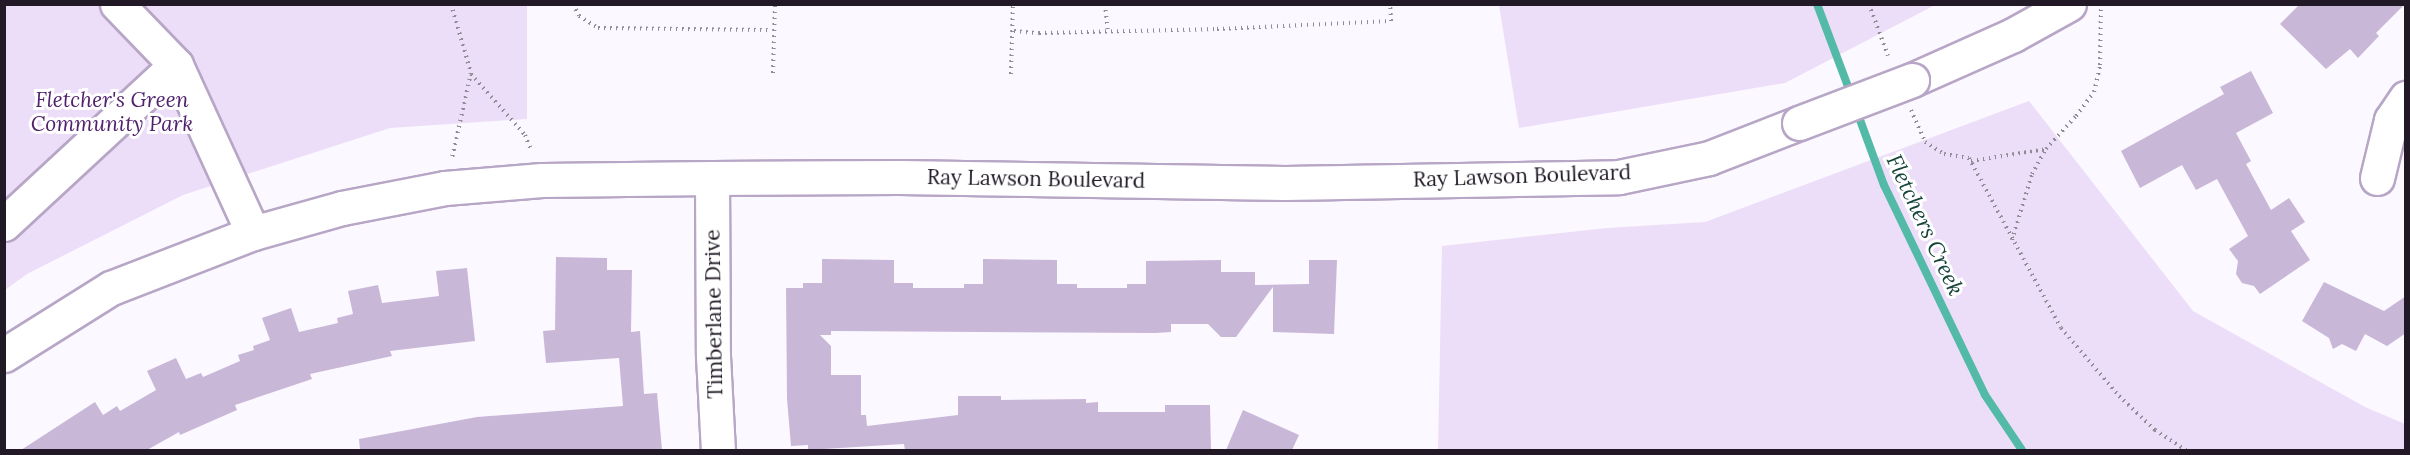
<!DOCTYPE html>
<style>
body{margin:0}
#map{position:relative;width:2410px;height:455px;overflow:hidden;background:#fbf8ff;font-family:Lora,serif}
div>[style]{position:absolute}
.green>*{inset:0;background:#ecdef8}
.stream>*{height:8px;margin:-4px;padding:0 4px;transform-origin:4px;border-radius:4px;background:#53baa7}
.building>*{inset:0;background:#c9b7d8}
.path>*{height:4px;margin-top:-2px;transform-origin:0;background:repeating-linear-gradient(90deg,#908b95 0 1.5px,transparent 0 6px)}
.roads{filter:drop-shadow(2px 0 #b7a6c6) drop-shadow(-2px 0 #b7a6c6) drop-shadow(0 2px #b7a6c6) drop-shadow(0 -2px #b7a6c6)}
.minor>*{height:33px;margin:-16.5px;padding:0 16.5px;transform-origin:16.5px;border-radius:16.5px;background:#fff}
.bridges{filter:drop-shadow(2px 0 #b7a6c6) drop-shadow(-2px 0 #b7a6c6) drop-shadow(0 2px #b7a6c6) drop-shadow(0 -2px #b7a6c6)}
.minor-bridge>*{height:33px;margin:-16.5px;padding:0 16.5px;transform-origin:16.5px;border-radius:16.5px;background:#fff}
span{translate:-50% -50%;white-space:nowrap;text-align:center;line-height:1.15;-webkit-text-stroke:6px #fff;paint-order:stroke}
.park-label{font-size:21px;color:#50216d;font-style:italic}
.street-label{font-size:21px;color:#211a26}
.water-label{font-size:22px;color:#15443b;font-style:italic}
.frame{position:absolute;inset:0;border:6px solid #211a26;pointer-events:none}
</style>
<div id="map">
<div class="green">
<div style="clip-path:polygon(5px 5px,527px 5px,527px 119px,390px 128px,183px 195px,27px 274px,5px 290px)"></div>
<div style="clip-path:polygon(1499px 5px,1499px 4px,1935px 5px,1785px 83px,1519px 128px)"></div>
<div style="clip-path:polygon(2029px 101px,2193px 311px,2365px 407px,2405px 424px,2405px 450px,1438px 450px,1442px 246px,1607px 228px,1705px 222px)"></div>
</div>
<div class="stream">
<div style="left:1817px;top:4px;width:99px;rotate:69.4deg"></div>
<div style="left:1856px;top:109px;width:81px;rotate:69.8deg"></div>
<div style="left:1884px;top:185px;width:233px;rotate:64.3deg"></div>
<div style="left:1985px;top:395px;width:66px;rotate:56.1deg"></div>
</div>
<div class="building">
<div style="clip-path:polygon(2300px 4px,2405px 4px,2376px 33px,2379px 36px,2358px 58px,2350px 49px,2326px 69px,2280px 24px)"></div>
<div style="clip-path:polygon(2251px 71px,2273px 113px,2236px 133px,2251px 161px,2246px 164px,2271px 210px,2289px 198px,2305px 222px,2291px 231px,2310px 260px,2260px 294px,2254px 286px,2242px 283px,2236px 274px,2238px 261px,2229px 249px,2248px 236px,2217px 179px,2196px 190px,2182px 165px,2140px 188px,2121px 151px,2224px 94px,2220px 87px)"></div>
<div style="clip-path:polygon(556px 257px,607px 258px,607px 270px,632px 270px,631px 332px,640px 331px,644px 394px,657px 393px,662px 450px,360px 450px,359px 439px,477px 417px,623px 406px,619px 358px,546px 363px,543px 331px,555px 330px)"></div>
<div style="clip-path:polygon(822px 259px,894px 260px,894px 283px,913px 283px,913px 288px,964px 288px,964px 284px,983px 284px,983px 259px,1057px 260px,1057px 284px,1077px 284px,1077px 288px,1127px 288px,1127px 284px,1146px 284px,1146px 261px,1221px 260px,1221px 272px,1255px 272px,1255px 285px,1309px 284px,1309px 260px,1337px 260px,1334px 334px,1273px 332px,1273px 287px,1236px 337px,1221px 337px,1208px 324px,1171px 324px,1171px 332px,1155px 333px,831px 331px,831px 335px,820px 335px,831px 346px,831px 375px,861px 375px,861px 415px,866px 415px,867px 426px,958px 415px,958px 396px,1001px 396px,1001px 400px,1086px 399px,1086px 403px,1098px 402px,1098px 412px,1165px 412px,1165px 405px,1210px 405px,1211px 450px,905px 450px,904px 444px,808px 450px,808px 445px,791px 446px,787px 399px,786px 288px,803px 288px,803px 283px,822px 283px)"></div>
<div style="clip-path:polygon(467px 268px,475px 341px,390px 351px,392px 356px,310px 374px,312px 379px,235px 405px,237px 410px,180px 435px,179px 432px,147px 450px,21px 450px,95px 402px,103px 415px,117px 406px,120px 411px,156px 390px,147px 371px,176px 358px,186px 379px,201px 373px,203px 377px,240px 361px,238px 355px,254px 350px,253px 346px,270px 340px,262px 318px,291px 308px,299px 332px,338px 323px,337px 318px,353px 314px,348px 291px,378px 285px,382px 303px,439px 296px,436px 271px)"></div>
<div style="clip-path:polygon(2324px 282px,2384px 311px,2406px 296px,2406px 333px,2387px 346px,2365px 334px,2356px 351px,2342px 344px,2333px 349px,2329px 338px,2302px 321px)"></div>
<div style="clip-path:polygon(1243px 410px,1299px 435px,1292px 450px,1226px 450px)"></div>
</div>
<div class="path">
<div style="left:451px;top:4px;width:72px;rotate:73.8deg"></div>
<div style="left:471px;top:73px;width:87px;rotate:102.6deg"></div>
<div style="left:573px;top:4px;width:13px;rotate:63deg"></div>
<div style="left:579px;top:16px;width:22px;rotate:32deg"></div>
<div style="left:598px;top:28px;width:174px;rotate:0.7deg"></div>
<div style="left:1105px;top:4px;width:27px;rotate:84deg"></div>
<div style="left:1869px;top:4px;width:55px;rotate:69.9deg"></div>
<div style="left:1014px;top:31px;width:25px;rotate:5deg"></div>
<div style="left:1039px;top:33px;width:178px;rotate:-1.3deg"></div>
<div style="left:1217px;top:29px;width:174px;rotate:-2.6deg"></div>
<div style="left:1391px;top:21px;width:17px;rotate:-93deg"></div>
<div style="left:773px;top:73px;width:69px;rotate:-88.3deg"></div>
<div style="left:471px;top:74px;width:81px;rotate:48.5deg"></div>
<div style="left:525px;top:135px;width:16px;rotate:68deg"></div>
<div style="left:1011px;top:74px;width:70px;rotate:-88.4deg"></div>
<div style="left:1911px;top:110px;width:35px;rotate:66deg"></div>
<div style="left:1925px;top:142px;width:22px;rotate:32deg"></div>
<div style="left:1944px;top:154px;width:25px;rotate:9deg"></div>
<div style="left:1969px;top:158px;width:193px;rotate:61.6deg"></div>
<div style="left:2061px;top:328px;width:89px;rotate:49.5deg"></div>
<div style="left:2119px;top:396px;width:50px;rotate:43.4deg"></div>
<div style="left:2155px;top:430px;width:37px;rotate:33deg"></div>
<div style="left:1971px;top:161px;width:76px;rotate:-9.1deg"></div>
<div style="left:2046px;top:149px;width:45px;rotate:-47.7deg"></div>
<div style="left:2076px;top:116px;width:30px;rotate:-53deg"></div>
<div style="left:2094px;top:92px;width:28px;rotate:-77deg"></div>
<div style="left:2100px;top:65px;width:57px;rotate:-89deg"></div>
<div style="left:2012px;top:240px;width:69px;rotate:-73.1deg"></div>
<div style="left:2032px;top:174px;width:29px;rotate:-61deg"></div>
</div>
<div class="roads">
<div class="minor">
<div style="left:117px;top:4px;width:85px;rotate:46deg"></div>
<div style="left:176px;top:65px;width:185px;rotate:65.4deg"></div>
<div style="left:1912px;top:80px;width:111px;rotate:-24deg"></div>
<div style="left:2013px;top:35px;width:64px;rotate:-29deg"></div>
<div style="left:712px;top:178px;width:178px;rotate:89.7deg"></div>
<div style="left:713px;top:356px;width:94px;rotate:87deg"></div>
<div style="left:2377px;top:178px;width:60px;rotate:-76.4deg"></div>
<div style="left:2391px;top:120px;width:27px;rotate:-56deg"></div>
<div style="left:4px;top:224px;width:234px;rotate:-42.8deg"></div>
<div style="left:4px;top:355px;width:126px;rotate:-32.1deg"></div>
<div style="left:111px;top:288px;width:152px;rotate:-21.2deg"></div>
<div style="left:253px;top:233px;width:92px;rotate:-15.7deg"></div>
<div style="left:342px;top:208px;width:105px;rotate:-11deg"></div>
<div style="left:445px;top:188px;width:97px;rotate:-4.7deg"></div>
<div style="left:542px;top:180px;width:170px;rotate:-0.7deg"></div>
<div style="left:712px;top:178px;width:188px;rotate:-0.3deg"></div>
<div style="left:900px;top:177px;width:385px;rotate:0.9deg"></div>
<div style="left:1285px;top:183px;width:334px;rotate:-1deg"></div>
<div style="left:1619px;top:177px;width:92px;rotate:-11.9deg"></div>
<div style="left:1709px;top:158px;width:97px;rotate:-21.3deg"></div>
</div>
</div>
<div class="bridges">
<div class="minor-bridge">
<div style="left:1799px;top:123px;width:121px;rotate:-20.8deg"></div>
</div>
</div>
<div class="park-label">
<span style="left:112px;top:112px">Fletcher's Green<br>Community Park</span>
</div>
<div class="street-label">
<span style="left:1522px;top:176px;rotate:-2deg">Ray Lawson Boulevard</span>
<span style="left:1036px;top:179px;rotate:1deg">Ray Lawson Boulevard</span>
<span style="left:714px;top:314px;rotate:-91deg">Timberlane Drive</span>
</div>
<div class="water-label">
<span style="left:1925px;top:225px;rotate:65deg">Fletchers Creek</span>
</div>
<div class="frame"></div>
</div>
